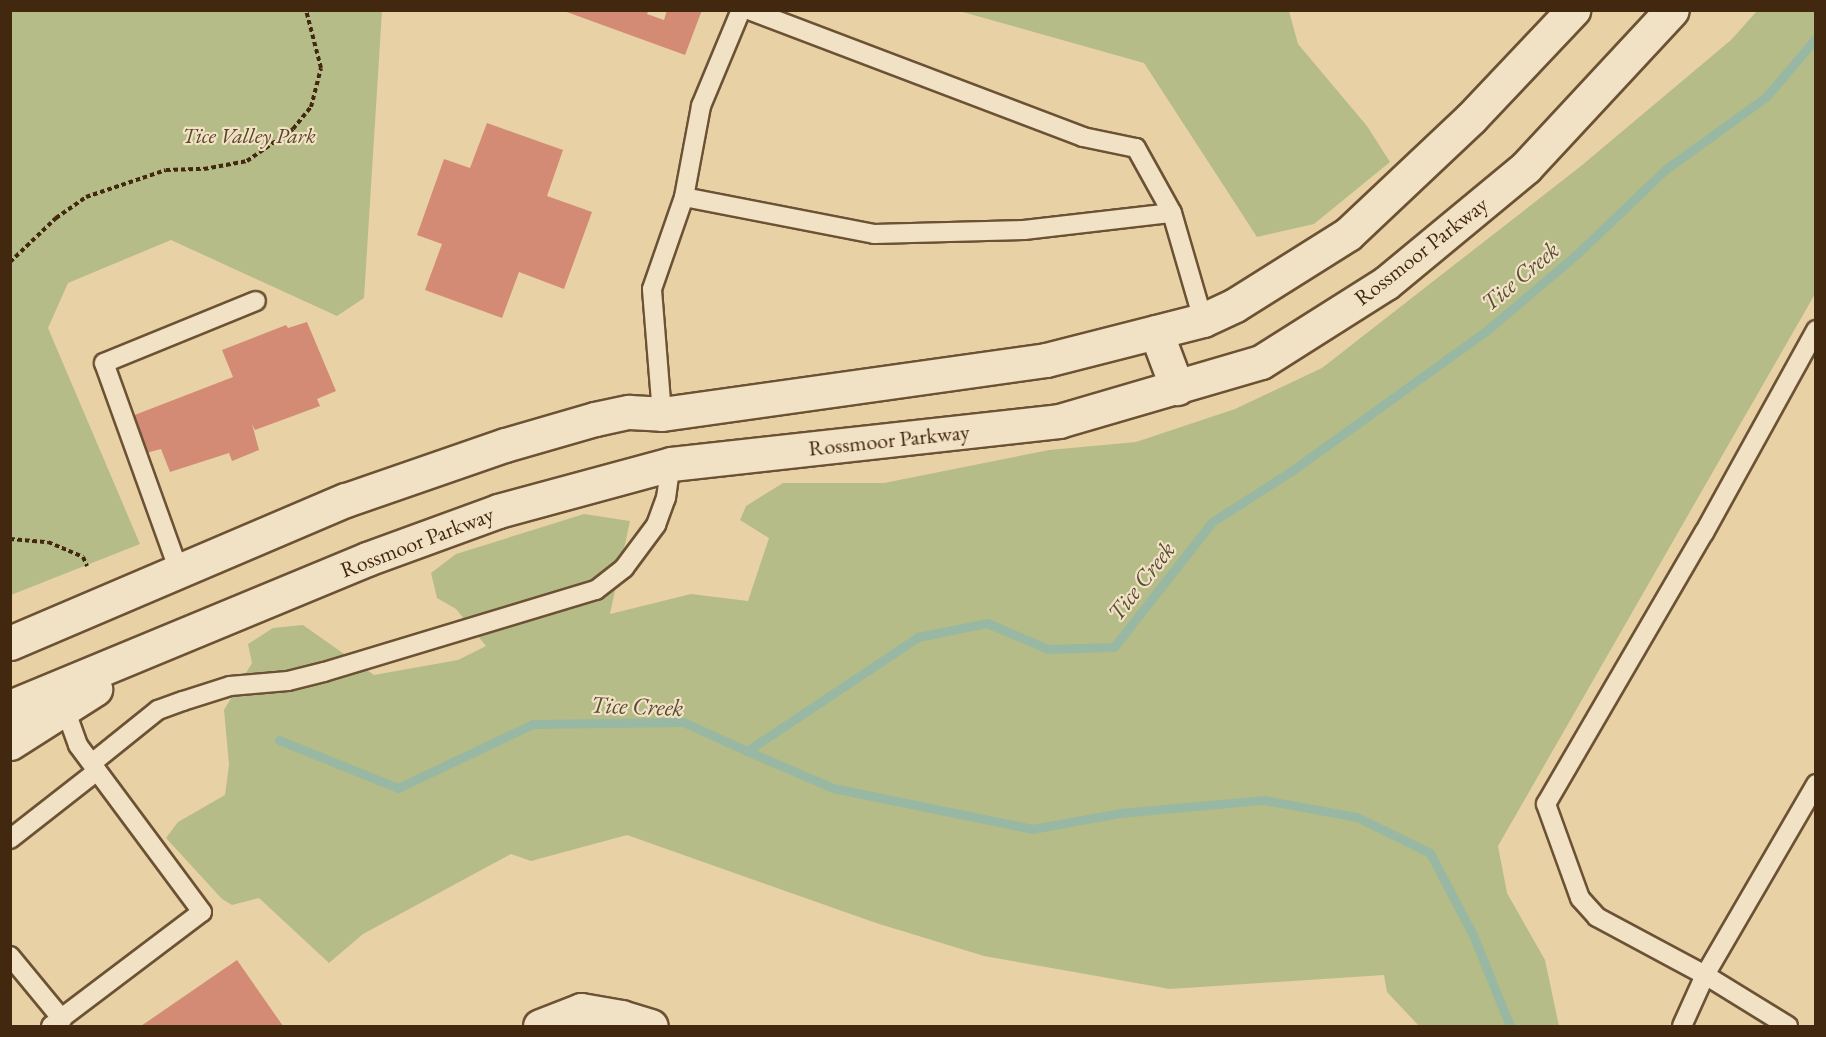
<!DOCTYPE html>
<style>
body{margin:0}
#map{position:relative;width:1826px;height:1037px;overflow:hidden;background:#e9d1a6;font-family:"EB Garamond",serif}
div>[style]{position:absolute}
.green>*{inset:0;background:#b6bc87}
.stream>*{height:9px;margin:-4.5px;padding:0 4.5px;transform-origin:4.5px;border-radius:4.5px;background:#98b8a3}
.building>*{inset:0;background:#d38b75}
.path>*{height:4px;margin-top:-2px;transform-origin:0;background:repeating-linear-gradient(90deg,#42280e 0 4.5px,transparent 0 7.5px)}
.roads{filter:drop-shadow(2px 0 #6c5234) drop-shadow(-2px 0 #6c5234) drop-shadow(0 2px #6c5234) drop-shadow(0 -2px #6c5234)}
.lane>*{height:18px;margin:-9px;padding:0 9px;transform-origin:9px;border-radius:9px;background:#f1e1c5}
.street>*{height:33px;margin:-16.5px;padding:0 16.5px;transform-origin:16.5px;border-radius:16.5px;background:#f1e1c5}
.secondary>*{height:33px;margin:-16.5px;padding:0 16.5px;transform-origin:16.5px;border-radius:16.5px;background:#f1e1c5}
span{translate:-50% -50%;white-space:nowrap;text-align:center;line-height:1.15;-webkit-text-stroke:4.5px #f1e1c5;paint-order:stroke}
.park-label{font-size:22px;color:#594626;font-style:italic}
.street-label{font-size:22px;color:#42280e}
.water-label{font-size:24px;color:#584c33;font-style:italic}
.frame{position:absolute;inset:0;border:12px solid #42280e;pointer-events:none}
</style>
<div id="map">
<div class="green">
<div style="clip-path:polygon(11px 10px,382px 11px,364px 298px,337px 316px,171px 240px,68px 283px,48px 328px,140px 544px,11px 595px)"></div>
<div style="clip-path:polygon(959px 11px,1289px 11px,1298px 44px,1367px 126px,1390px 162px,1314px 224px,1257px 237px,1144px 63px)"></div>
<div style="clip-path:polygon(1757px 11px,1815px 11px,1815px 294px,1498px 846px,1507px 893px,1545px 960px,1559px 1026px,1419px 1026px,1387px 992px,1384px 975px,1170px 989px,984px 956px,876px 923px,627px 835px,531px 861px,511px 854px,363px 934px,329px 963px,259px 898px,232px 905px,222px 899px,166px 838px,178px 822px,225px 795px,229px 765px,224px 710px,252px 663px,248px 644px,273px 628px,303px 625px,374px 675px,458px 660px,486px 646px,456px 609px,437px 598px,431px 573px,456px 554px,584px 514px,630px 521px,610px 614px,691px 594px,748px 601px,769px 538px,740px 520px,746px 506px,783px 483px,884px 483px,1049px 450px,1136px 442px,1235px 409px,1322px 368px,1581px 166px,1731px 40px)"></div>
</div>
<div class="stream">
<div style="left:279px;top:740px;width:128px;rotate:22deg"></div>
<div style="left:398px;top:788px;width:149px;rotate:-25.4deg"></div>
<div style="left:533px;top:724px;width:150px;rotate:-0.8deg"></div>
<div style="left:683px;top:722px;width:70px;rotate:24.4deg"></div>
<div style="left:747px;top:751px;width:206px;rotate:-33.7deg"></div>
<div style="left:918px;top:637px;width:70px;rotate:-11.5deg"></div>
<div style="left:987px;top:623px;width:66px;rotate:23.1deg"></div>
<div style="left:1048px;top:649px;width:66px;rotate:-1.7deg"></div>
<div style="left:1114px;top:647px;width:159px;rotate:-51.9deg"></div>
<div style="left:1212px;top:522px;width:93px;rotate:-32.7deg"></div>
<div style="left:1290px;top:472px;width:240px;rotate:-35.7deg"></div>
<div style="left:1485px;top:332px;width:122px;rotate:-40.3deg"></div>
<div style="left:1578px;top:253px;width:122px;rotate:-43.7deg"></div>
<div style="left:1666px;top:169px;width:123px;rotate:-35.8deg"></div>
<div style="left:1766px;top:97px;width:77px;rotate:-49.7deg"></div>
<div style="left:747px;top:751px;width:94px;rotate:23.3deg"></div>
<div style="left:833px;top:788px;width:203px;rotate:11.6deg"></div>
<div style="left:1032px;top:829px;width:89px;rotate:-10.3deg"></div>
<div style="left:1120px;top:813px;width:145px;rotate:-5.2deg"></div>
<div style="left:1264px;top:800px;width:95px;rotate:10.4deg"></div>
<div style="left:1357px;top:817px;width:81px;rotate:26.3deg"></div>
<div style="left:1430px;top:853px;width:93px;rotate:62.3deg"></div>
<div style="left:1473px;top:935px;width:98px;rotate:67.9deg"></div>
</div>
<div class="building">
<div style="clip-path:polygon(649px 10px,647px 14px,664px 20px,667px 10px,702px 10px,685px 55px,564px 11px)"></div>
<div style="clip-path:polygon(487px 123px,563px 150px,547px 196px,592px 212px,564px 289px,519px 272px,502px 318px,425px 290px,442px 244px,417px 235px,444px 159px,470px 168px)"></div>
<div style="clip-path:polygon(307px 322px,336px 391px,317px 399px,320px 406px,255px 430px,252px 424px,259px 450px,232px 461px,229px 453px,170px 472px,161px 449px,146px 453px,132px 416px,233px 377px,222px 350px,286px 325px,288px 328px)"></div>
<div style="clip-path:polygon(237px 960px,283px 1026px,141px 1026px)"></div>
</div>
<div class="path">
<div style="left:10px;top:262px;width:64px;rotate:-43.7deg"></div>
<div style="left:56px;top:218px;width:37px;rotate:-35deg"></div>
<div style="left:86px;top:197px;width:84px;rotate:-18.6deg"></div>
<div style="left:166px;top:170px;width:38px;rotate:-2deg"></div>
<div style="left:204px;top:169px;width:44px;rotate:-10.5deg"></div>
<div style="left:247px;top:161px;width:56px;rotate:-34.8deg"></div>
<div style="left:293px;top:129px;width:28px;rotate:-51deg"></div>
<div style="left:311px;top:107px;width:40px;rotate:-75.6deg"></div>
<div style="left:321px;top:68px;width:60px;rotate:-104.5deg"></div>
<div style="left:10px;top:539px;width:38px;rotate:5deg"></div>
<div style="left:48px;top:542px;width:38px;rotate:23deg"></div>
<div style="left:83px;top:557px;width:10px;rotate:66deg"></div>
</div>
<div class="roads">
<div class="lane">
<div style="left:749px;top:10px;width:357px;rotate:20.8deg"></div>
<div style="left:1083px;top:137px;width:54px;rotate:11.7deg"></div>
<div style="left:1136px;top:148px;width:74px;rotate:61deg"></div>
<div style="left:1172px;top:213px;width:111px;rotate:73.8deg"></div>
<div style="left:684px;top:197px;width:194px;rotate:11deg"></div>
<div style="left:874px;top:234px;width:150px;rotate:-1.5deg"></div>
<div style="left:1024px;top:230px;width:149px;rotate:-6.6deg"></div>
<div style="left:662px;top:414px;width:125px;rotate:-94.6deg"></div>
<div style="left:652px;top:289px;width:97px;rotate:-70.8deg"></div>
<div style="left:684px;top:197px;width:93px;rotate:-79.4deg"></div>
<div style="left:701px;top:106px;width:104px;rotate:-67.4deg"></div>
<div style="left:179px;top:571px;width:221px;rotate:-109.8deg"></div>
<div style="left:104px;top:363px;width:164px;rotate:-22.2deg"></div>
<div style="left:92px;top:763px;width:85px;rotate:-38.8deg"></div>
<div style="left:158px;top:710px;width:27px;rotate:-20deg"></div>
<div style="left:183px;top:701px;width:49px;rotate:-17.7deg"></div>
<div style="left:230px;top:686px;width:58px;rotate:-4.9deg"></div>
<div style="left:288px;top:681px;width:37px;rotate:-14deg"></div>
<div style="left:324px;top:672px;width:284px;rotate:-16.8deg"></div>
<div style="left:596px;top:590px;width:36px;rotate:-38deg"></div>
<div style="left:624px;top:568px;width:54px;rotate:-53.3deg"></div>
<div style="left:656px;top:525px;width:29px;rotate:-70deg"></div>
<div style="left:666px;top:498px;width:34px;rotate:-82deg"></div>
<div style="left:10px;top:839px;width:110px;rotate:-38deg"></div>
<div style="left:10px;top:956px;width:82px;rotate:50.5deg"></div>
<div style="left:51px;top:1026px;width:189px;rotate:-37.1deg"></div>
<div style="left:202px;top:912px;width:208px;rotate:-126.6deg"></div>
<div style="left:78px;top:745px;width:45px;rotate:-109.7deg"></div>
<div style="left:1682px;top:1026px;width:56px;rotate:-65.7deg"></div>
<div style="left:1705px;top:975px;width:221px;rotate:-59.8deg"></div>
<div style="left:1788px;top:1026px;width:97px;rotate:-148.4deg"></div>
<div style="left:1705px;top:975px;width:123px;rotate:-151.8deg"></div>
<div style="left:1597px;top:917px;width:25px;rotate:-132deg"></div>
<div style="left:1580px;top:898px;width:100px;rotate:-109.9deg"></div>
<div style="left:1546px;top:804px;width:314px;rotate:-59.8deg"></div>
<div style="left:1704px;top:533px;width:232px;rotate:-61.1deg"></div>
</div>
<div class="street">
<div style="left:540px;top:1026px;width:44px;rotate:-21.3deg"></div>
<div style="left:581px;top:1010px;width:41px;rotate:9.9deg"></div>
<div style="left:621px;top:1017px;width:31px;rotate:17deg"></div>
</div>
<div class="secondary">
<div style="left:1156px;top:332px;width:60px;rotate:69.4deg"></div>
<div style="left:10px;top:643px;width:365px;rotate:-23.1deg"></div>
<div style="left:346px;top:500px;width:168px;rotate:-19.1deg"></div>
<div style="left:505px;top:445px;width:94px;rotate:-16.1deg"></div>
<div style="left:595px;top:419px;width:35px;rotate:-12deg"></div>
<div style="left:629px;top:412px;width:33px;rotate:3deg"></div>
<div style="left:662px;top:414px;width:388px;rotate:-8deg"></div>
<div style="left:1046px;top:360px;width:162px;rotate:-14.3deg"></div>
<div style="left:1203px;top:320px;width:35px;rotate:-25deg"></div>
<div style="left:1235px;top:305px;width:133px;rotate:-32.1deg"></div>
<div style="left:1348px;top:234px;width:169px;rotate:-43.3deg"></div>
<div style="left:1471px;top:118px;width:149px;rotate:-46.6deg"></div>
<div style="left:10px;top:707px;width:386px;rotate:-22.5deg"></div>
<div style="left:367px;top:559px;width:140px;rotate:-20.1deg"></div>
<div style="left:498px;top:511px;width:179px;rotate:-15.2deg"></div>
<div style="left:671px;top:464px;width:390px;rotate:-6.3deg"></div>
<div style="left:1059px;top:421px;width:210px;rotate:-16.3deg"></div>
<div style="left:1261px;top:362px;width:148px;rotate:-32.3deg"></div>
<div style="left:1386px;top:283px;width:182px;rotate:-39.6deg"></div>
<div style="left:1526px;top:167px;width:214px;rotate:-47.1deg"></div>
<div style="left:10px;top:743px;width:101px;rotate:-32.4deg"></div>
</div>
</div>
<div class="park-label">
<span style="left:249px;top:136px">Tice Valley Park</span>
</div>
<div class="street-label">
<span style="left:1421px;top:251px;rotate:-38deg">Rossmoor Parkway</span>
<span style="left:889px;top:440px;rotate:-6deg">Rossmoor Parkway</span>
<span style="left:417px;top:542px;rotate:-21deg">Rossmoor Parkway</span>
</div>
<div class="water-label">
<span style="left:1520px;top:276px;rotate:-40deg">Tice Creek</span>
<span style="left:1141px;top:581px;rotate:-52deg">Tice Creek</span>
<span style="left:637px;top:706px;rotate:2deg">Tice Creek</span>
</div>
<div class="frame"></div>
</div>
